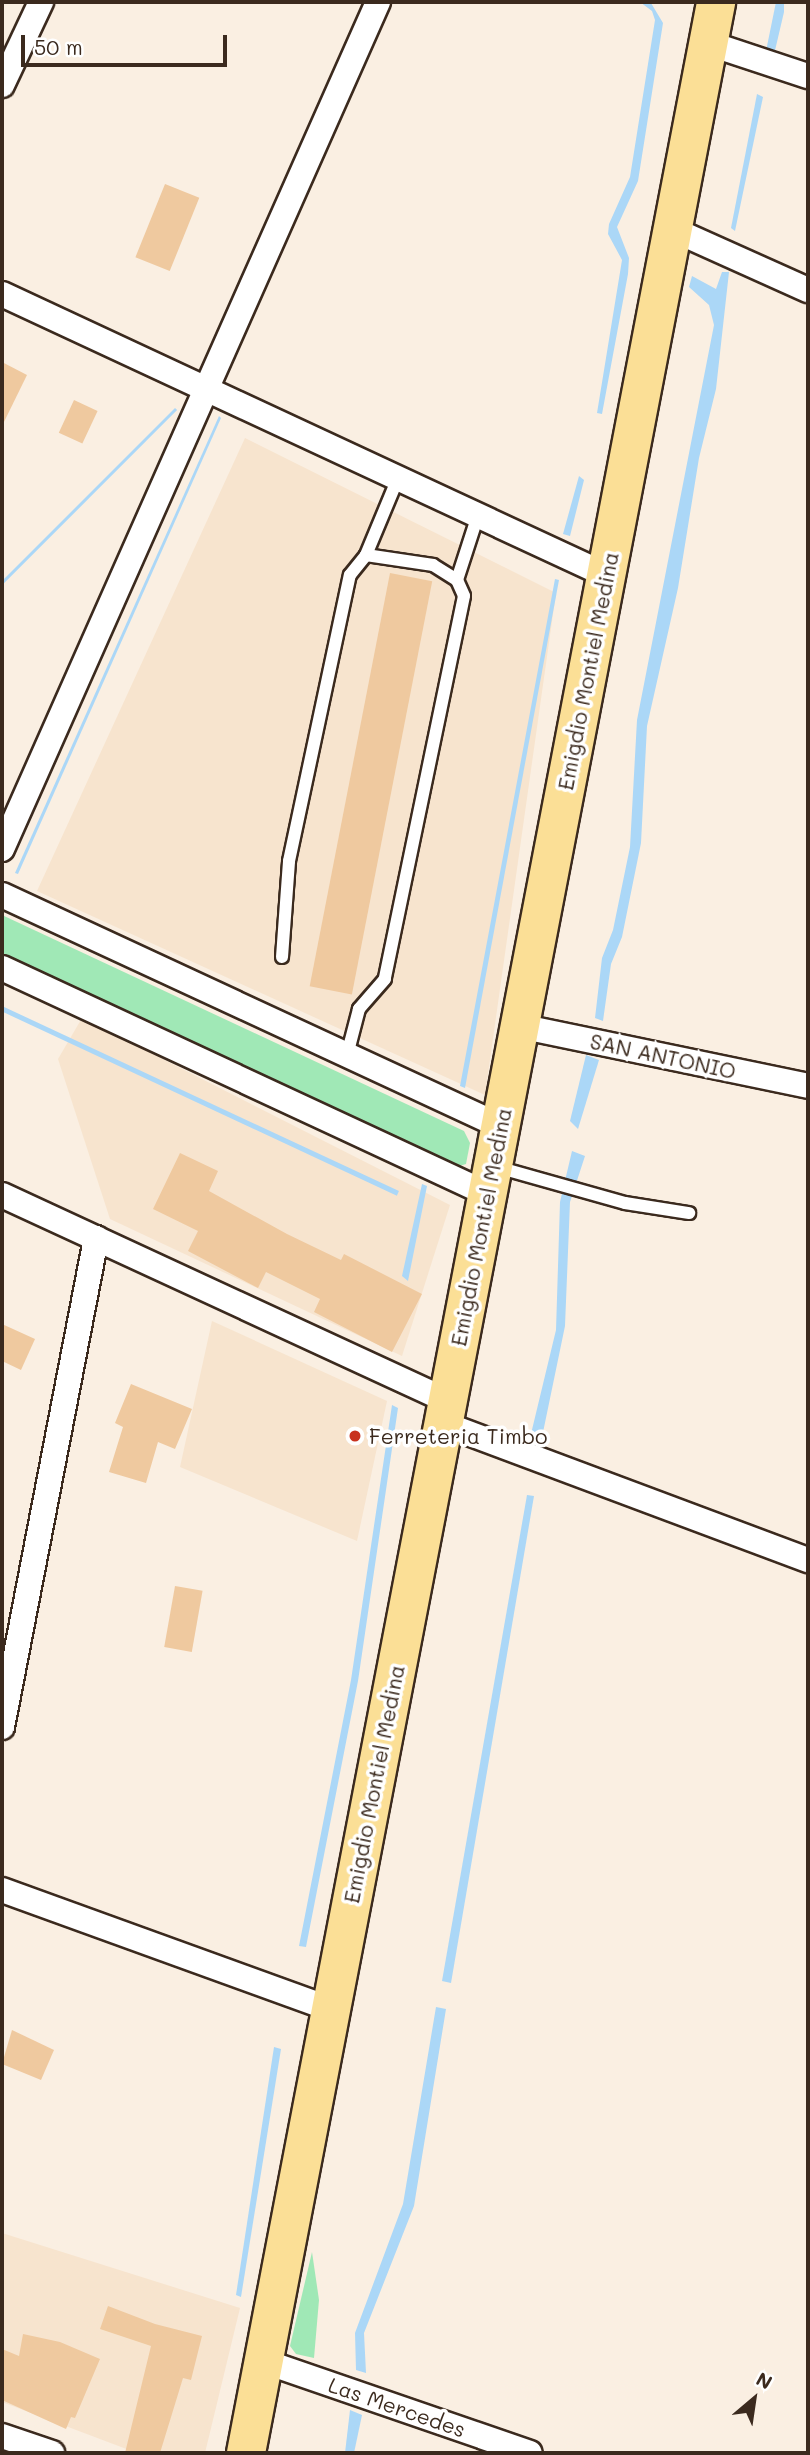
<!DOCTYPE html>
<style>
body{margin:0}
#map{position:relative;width:810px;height:2455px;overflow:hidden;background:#faefe2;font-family:Mali,sans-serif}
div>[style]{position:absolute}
.built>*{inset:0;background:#f7e4ce}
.green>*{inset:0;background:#a0e8b6}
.water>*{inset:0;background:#abd7f7;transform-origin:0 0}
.building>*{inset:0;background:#efc99f;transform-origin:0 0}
.roads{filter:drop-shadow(2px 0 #3b2a1e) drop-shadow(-2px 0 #3b2a1e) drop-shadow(0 2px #3b2a1e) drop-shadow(0 -2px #3b2a1e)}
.service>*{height:12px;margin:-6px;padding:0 6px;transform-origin:6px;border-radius:6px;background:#fff}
.minor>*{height:24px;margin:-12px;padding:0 12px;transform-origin:12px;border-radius:12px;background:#fff}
.primary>*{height:38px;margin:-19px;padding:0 19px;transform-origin:19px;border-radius:19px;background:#fbdf96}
.dots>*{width:19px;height:19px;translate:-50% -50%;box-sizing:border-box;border:4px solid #fff;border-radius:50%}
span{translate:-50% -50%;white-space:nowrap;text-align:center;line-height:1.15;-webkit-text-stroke:7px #fff;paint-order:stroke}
.street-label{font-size:21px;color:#3b2a1e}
.poi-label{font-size:21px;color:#3b2a1e}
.left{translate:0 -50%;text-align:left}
.frame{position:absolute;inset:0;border:4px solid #3b2a1e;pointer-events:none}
.north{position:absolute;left:719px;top:2364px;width:70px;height:70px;-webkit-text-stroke:5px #fff;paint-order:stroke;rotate:29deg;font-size:19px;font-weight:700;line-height:28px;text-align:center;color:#3b2a1e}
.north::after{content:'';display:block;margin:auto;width:24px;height:32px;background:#3b2a1e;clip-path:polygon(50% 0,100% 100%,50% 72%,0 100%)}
.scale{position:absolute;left:21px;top:35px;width:206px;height:32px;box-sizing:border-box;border:4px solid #3b2a1e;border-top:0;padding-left:9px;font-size:21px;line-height:24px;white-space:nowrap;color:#3b2a1e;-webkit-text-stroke:5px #fff;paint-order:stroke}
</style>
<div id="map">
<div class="built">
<div style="clip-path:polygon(245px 438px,556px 593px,485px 1095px,37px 891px)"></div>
<div style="clip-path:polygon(82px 1018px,450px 1205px,402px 1356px,110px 1219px,58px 1059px)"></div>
<div style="clip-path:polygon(212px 1321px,387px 1401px,357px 1541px,180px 1467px)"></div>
<div style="clip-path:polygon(2px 2233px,240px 2308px,205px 2453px,137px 2453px,2px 2402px)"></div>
</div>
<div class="green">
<div style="clip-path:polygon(2px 915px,464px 1131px,470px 1143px,466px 1164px,456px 1167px,2px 955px)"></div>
<div style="clip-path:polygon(312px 2252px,319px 2300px,314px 2358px,296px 2354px,290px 2346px)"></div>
</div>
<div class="water">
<div style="clip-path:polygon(640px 2px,651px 3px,663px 23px,638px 181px,617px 227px,629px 258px,628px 274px,602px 414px,597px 413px,622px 260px,608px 234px,609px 224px,630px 177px,655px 20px,652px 11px)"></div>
<div style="clip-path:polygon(776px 2px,784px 2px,784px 12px,773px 59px,765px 56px)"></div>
<div style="clip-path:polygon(757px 94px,763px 97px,735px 231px,731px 228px)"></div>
<div style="clip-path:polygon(722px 272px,729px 272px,716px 389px,699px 458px,678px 588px,647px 726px,641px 843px,622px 937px,611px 964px,603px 1021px,595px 1018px,602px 958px,613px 930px,630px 847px,637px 720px,714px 325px,709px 305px,689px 287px,692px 276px,716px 289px)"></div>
<div style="left:175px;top:408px;width:3px;height:423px;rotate:45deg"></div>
<div style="clip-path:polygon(219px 416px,221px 418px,18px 874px,15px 873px)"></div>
<div style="clip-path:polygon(579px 476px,584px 480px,570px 536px,563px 534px)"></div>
<div style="clip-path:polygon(555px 579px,559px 580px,465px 1088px,460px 1086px)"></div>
<div style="left:2px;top:1006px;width:438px;height:5px;rotate:25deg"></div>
<div style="clip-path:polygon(586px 1055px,599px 1060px,578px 1129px,570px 1121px)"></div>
<div style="clip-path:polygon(572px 1151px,585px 1156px,570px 1202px,565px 1326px,541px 1442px,530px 1438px,556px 1330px,560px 1202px)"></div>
<div style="clip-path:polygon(422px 1184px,427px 1186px,408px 1281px,402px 1276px)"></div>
<div style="clip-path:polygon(392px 1405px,398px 1408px,358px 1681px,306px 1947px,299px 1946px,351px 1680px)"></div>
<div style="clip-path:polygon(527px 1495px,534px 1496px,451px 1983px,442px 1981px)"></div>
<div style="clip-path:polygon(436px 2007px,446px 2009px,414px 2206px,364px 2333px,366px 2373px,356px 2370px,355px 2333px,403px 2204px)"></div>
<div style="clip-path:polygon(274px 2047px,281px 2049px,241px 2297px,236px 2295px)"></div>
<div style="clip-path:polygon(350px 2410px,362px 2415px,354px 2453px,345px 2453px)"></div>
</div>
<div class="building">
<div style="left:165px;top:184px;width:37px;height:79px;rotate:22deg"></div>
<div style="clip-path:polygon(2px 362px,27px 375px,2px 426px)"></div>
<div style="left:74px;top:400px;width:26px;height:36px;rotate:25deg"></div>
<div style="left:390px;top:573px;width:43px;height:421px;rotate:11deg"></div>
<div style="clip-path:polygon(180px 1153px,218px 1171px,209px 1191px,287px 1234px,341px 1260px,344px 1254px,422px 1294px,392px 1352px,314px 1312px,320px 1299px,266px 1272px,258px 1288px,188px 1251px,198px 1231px,153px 1209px)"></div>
<div style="clip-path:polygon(2px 1324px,35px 1339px,21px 1370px,2px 1361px)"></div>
<div style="clip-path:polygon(131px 1384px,192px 1409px,175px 1449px,158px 1442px,146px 1483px,109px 1472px,123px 1427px,115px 1423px)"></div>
<div style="left:175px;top:1586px;width:28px;height:62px;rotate:10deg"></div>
<div style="clip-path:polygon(12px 2030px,54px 2050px,41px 2080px,2px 2064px)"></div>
<div style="clip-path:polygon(108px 2306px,155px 2324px,202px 2336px,191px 2380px,183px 2378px,160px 2453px,125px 2453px,151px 2346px,100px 2329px)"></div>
<div style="clip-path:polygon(23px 2334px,60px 2342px,100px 2359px,75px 2418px,71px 2417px,66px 2429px,2px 2400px,2px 2349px,19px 2356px)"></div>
</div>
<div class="roads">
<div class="service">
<div style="left:366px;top:555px;width:83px;rotate:-67.4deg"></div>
<div style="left:457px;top:580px;width:68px;rotate:-72.1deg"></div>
<div style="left:282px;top:957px;width:96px;rotate:-85.8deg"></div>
<div style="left:289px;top:861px;width:292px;rotate:-78deg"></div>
<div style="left:350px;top:575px;width:26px;rotate:-51deg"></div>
<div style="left:366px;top:555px;width:68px;rotate:8.5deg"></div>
<div style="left:433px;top:565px;width:28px;rotate:32deg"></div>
<div style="left:457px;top:580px;width:17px;rotate:66deg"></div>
<div style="left:464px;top:596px;width:391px;rotate:101.7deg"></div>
<div style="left:385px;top:979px;width:40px;rotate:131deg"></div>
<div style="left:359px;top:1009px;width:48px;rotate:104.6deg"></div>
<div style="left:497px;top:1167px;width:133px;rotate:15.7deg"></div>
<div style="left:625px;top:1203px;width:65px;rotate:8.9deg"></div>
</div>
<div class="minor">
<div style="left:711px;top:44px;width:102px;rotate:18.3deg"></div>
<div style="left:2px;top:85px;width:92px;rotate:-64.8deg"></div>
<div style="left:672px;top:229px;width:149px;rotate:24.2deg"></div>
<div style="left:2px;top:294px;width:666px;rotate:24.95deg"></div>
<div style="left:2px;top:849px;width:927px;rotate:-66.06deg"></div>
<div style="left:2px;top:895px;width:549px;rotate:24.88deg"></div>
<div style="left:2px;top:968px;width:536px;rotate:24.94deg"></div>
<div style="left:519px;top:1026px;width:295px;rotate:11.7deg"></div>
<div style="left:2px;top:1195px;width:491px;rotate:24.8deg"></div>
<div style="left:444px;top:1424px;width:389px;rotate:20.5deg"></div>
<div style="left:2px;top:1727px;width:498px;rotate:-79.1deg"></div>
<div style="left:2px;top:1890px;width:350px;rotate:19.9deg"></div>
<div style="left:263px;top:2361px;width:282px;rotate:19deg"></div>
<div style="left:2px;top:2436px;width:53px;rotate:18.8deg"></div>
</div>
<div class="primary">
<div style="left:246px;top:2453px;width:2496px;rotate:-79.14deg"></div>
</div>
</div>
<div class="dots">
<div style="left:355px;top:1436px;background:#c8321e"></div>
</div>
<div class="street-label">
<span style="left:588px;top:671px;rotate:-79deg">Emigdio Montiel Medina</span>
<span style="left:663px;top:1056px;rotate:12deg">SAN ANTONIO</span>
<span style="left:481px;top:1227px;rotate:-79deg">Emigdio Montiel Medina</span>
<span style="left:374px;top:1784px;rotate:-79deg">Emigdio Montiel Medina</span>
<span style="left:397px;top:2407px;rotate:19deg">Las Mercedes</span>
</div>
<div class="poi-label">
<span class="left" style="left:369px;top:1436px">Ferreteria Timbo</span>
</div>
<div class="frame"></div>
<div class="north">N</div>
<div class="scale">50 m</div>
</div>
